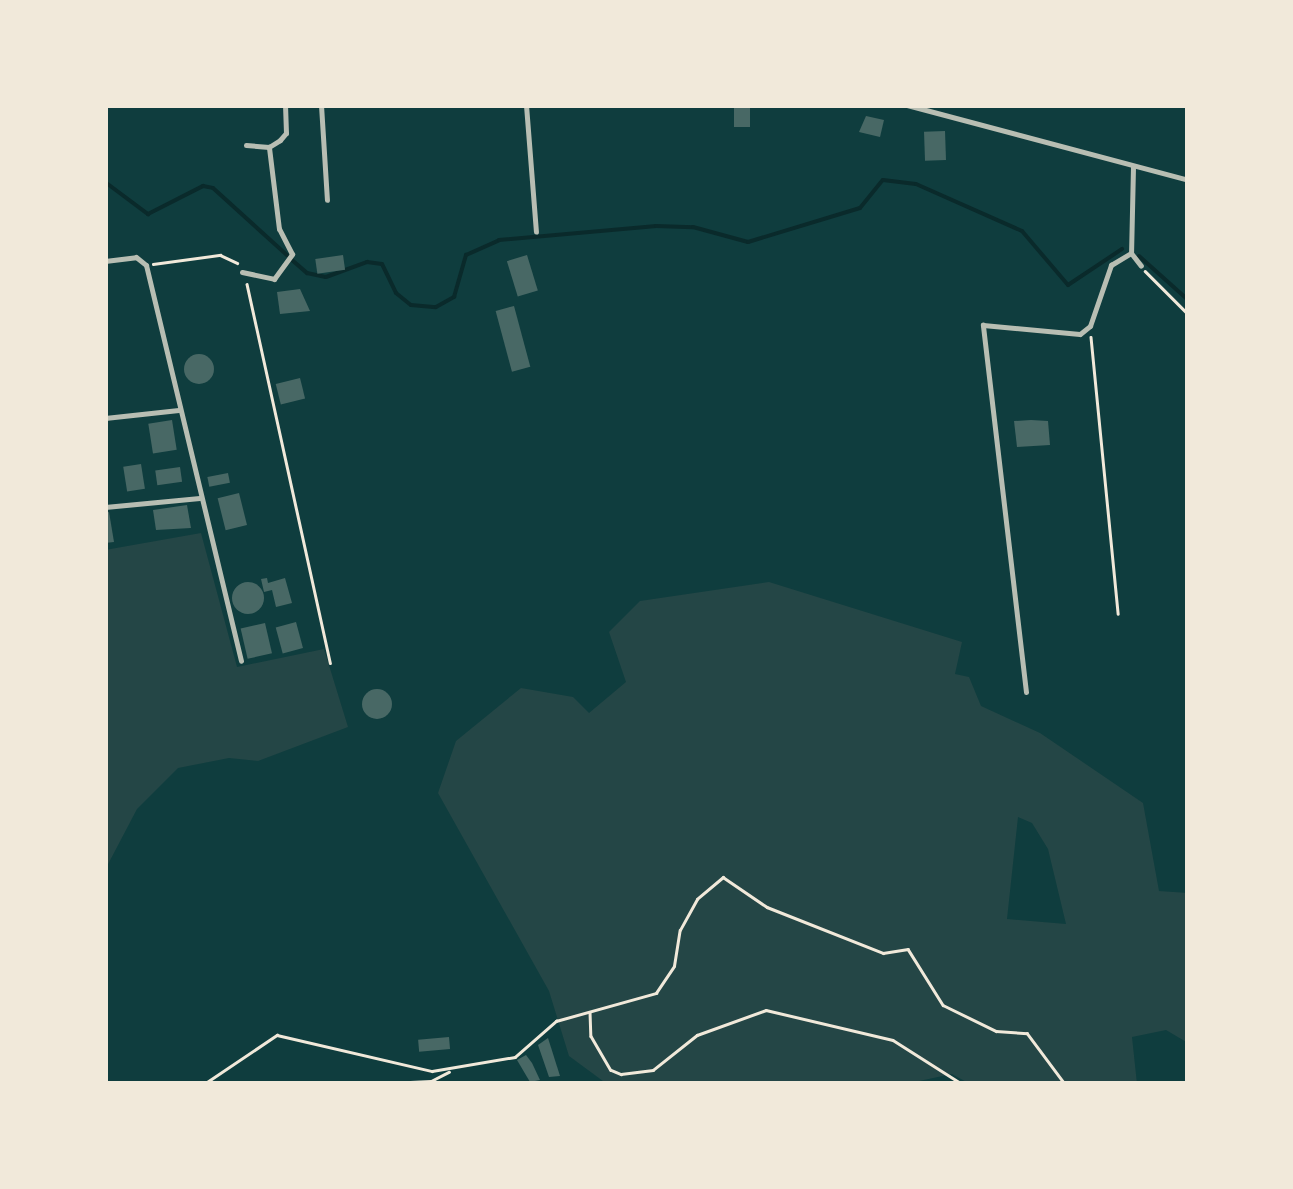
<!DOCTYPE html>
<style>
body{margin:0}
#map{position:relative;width:1293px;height:1189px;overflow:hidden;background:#0f3d3e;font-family:"IBM Plex Sans",sans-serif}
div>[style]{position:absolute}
.green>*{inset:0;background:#244646}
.stream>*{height:4px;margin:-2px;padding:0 2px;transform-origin:2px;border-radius:2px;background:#0a2a2b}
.building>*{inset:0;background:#486865;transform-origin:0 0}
.round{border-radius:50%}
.path>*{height:2.5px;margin:-1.25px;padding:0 1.25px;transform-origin:1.25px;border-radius:1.25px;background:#f1e9da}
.minor>*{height:5px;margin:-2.5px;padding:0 2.5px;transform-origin:2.5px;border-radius:2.5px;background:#b8beb3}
span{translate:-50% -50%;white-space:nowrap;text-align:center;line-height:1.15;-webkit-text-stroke:8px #f1e9da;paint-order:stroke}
.frame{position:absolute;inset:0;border:108px solid #f1e9da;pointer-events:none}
</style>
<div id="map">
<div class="green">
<div style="clip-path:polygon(201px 533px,237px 667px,324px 649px,348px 727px,258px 761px,229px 758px,178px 768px,137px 809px,105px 870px,105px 550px)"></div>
<div style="clip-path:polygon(evenodd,769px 582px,962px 642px,955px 674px,969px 677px,981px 706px,1040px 733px,1143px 803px,1159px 891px,1188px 893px,1188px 1043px,1166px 1030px,1132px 1037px,1137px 1084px,970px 1084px,952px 1074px,905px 1084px,607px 1084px,569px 1056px,549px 991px,438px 793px,456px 741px,521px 688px,573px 697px,589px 713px,626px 682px,609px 632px,640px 601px,769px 582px,1018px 817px,1032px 823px,1048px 849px,1066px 924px,1007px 919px,1018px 817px)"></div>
</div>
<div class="stream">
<div style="left:105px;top:182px;width:54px;rotate:36.7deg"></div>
<div style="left:148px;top:214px;width:62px;rotate:-27deg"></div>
<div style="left:203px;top:186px;width:10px;rotate:11deg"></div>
<div style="left:213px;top:188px;width:100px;rotate:42.2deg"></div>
<div style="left:1139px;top:256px;width:66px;rotate:41.9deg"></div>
<div style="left:292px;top:260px;width:20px;rotate:41deg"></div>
<div style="left:307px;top:273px;width:19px;rotate:12deg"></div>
<div style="left:326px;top:277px;width:44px;rotate:-20.1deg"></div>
<div style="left:367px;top:262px;width:15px;rotate:8deg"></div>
<div style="left:382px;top:264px;width:32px;rotate:64deg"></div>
<div style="left:396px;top:293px;width:19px;rotate:39deg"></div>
<div style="left:411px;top:305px;width:25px;rotate:5deg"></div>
<div style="left:436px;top:307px;width:21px;rotate:-29deg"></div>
<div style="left:454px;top:297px;width:44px;rotate:-74.1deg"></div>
<div style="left:466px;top:255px;width:36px;rotate:-24deg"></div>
<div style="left:499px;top:240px;width:158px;rotate:-5.1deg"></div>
<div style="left:656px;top:226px;width:37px;rotate:2deg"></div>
<div style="left:693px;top:227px;width:57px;rotate:15.3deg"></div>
<div style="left:748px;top:242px;width:117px;rotate:-16.9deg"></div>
<div style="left:860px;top:208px;width:36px;rotate:-51deg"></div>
<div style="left:883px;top:180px;width:33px;rotate:7deg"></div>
<div style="left:916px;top:184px;width:116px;rotate:23.9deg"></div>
<div style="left:1022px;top:231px;width:71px;rotate:49.6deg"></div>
<div style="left:1068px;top:285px;width:65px;rotate:-33.7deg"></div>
</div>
<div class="building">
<div style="left:734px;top:108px;width:16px;height:19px"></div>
<div style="clip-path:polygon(866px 116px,884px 120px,880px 137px,859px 132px)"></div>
<div style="left:945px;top:131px;width:29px;height:21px;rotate:88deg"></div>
<div style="left:343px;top:255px;width:15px;height:28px;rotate:82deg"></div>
<div style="left:527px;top:255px;width:37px;height:21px;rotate:73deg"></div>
<div style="clip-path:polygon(300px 289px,310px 311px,280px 314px,277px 292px)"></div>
<div style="left:514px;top:306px;width:63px;height:19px;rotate:75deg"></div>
<div class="round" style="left:184px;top:354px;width:30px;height:30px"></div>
<div style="left:300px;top:378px;width:21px;height:25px;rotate:76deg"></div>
<div style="left:172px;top:420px;width:30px;height:24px;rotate:81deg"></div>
<div style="clip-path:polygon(1031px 420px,1048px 421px,1050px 445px,1017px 447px,1014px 421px)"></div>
<div style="left:141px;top:464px;width:25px;height:18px;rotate:81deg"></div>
<div style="left:180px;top:467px;width:15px;height:25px;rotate:82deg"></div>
<div style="left:228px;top:473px;width:10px;height:21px;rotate:79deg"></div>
<div style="left:239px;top:493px;width:33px;height:22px;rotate:76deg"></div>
<div style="clip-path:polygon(187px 505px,191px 528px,156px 530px,153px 510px)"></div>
<div style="clip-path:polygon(109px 512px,114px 542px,105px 543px,105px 513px)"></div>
<div style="clip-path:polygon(267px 578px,268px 583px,285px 578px,292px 603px,276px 607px,272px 590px,264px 592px,261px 579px)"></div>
<div class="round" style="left:232px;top:582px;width:32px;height:32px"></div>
<div style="left:296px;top:622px;width:27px;height:21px;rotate:75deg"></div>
<div style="left:265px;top:623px;width:31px;height:25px;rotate:77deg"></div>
<div class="round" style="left:362px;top:689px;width:30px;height:30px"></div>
<div style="left:449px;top:1037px;width:12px;height:31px;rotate:85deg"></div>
<div style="clip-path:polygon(548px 1038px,560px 1076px,549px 1077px,538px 1045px)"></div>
<div style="clip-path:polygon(526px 1055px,532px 1063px,540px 1080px,530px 1082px,517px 1060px)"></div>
</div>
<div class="path">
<div style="left:153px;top:264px;width:68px;rotate:-7.7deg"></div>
<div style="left:220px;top:255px;width:19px;rotate:25deg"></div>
<div style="left:1145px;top:271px;width:61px;rotate:45deg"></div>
<div style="left:247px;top:284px;width:388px;rotate:77.6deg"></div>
<div style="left:1091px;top:337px;width:278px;rotate:84.4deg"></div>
<div style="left:590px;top:1012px;width:24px;rotate:88deg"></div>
<div style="left:591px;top:1036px;width:39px;rotate:60deg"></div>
<div style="left:611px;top:1070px;width:11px;rotate:22deg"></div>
<div style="left:621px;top:1074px;width:32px;rotate:-7deg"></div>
<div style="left:653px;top:1070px;width:56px;rotate:-38.5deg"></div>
<div style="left:697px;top:1035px;width:73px;rotate:-19.9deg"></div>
<div style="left:766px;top:1010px;width:130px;rotate:13.3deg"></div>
<div style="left:893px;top:1040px;width:82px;rotate:32.5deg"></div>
<div style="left:204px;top:1084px;width:88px;rotate:-33.9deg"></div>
<div style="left:277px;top:1035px;width:159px;rotate:13.1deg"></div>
<div style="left:432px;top:1071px;width:84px;rotate:-9.6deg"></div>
<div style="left:515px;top:1057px;width:55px;rotate:-41.3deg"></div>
<div style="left:556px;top:1021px;width:104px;rotate:-15.6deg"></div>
<div style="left:656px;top:993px;width:32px;rotate:-56deg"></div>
<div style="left:674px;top:966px;width:36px;rotate:-81deg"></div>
<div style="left:680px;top:930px;width:35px;rotate:-61deg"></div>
<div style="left:697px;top:899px;width:34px;rotate:-40deg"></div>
<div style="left:723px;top:877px;width:53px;rotate:34.3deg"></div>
<div style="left:767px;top:907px;width:125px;rotate:21.6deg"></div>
<div style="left:883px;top:953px;width:25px;rotate:-9deg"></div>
<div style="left:908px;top:949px;width:66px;rotate:58deg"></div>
<div style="left:943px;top:1005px;width:59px;rotate:26.1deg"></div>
<div style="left:996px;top:1031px;width:31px;rotate:4deg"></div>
<div style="left:1027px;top:1033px;width:64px;rotate:53.3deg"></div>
<div style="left:286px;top:1084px;width:37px"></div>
<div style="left:368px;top:1084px;width:63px;rotate:-2.7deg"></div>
<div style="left:431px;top:1081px;width:20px;rotate:-27deg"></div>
</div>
<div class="minor">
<div style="left:321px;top:105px;width:95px;rotate:86.4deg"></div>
<div style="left:526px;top:105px;width:127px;rotate:85.5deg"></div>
<div style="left:907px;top:105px;width:291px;rotate:14.9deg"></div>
<div style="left:246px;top:145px;width:23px;rotate:5deg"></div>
<div style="left:269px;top:147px;width:13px;rotate:-32deg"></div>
<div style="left:280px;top:140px;width:9px;rotate:-49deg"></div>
<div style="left:286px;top:133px;width:28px;rotate:-92deg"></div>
<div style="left:1133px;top:167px;width:86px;rotate:91.3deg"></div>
<div style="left:1131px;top:253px;width:16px;rotate:52deg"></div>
<div style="left:105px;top:261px;width:31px;rotate:-7deg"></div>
<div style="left:136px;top:257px;width:13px;rotate:39deg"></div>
<div style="left:146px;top:265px;width:407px;rotate:76.5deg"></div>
<div style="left:242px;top:272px;width:33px;rotate:12deg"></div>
<div style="left:274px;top:279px;width:31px;rotate:-54deg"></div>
<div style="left:292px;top:254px;width:28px;rotate:-117deg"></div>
<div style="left:279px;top:229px;width:83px;rotate:-97deg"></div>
<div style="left:105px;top:418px;width:74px;rotate:-6.2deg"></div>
<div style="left:105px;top:507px;width:95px;rotate:-5.4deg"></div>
<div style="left:1026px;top:692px;width:370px;rotate:-96.7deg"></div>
<div style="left:983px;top:325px;width:97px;rotate:5.3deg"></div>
<div style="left:1080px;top:334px;width:13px;rotate:-39deg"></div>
<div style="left:1090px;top:326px;width:65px;rotate:-71deg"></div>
<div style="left:1111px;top:265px;width:23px;rotate:-31deg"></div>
</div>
<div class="frame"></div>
</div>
